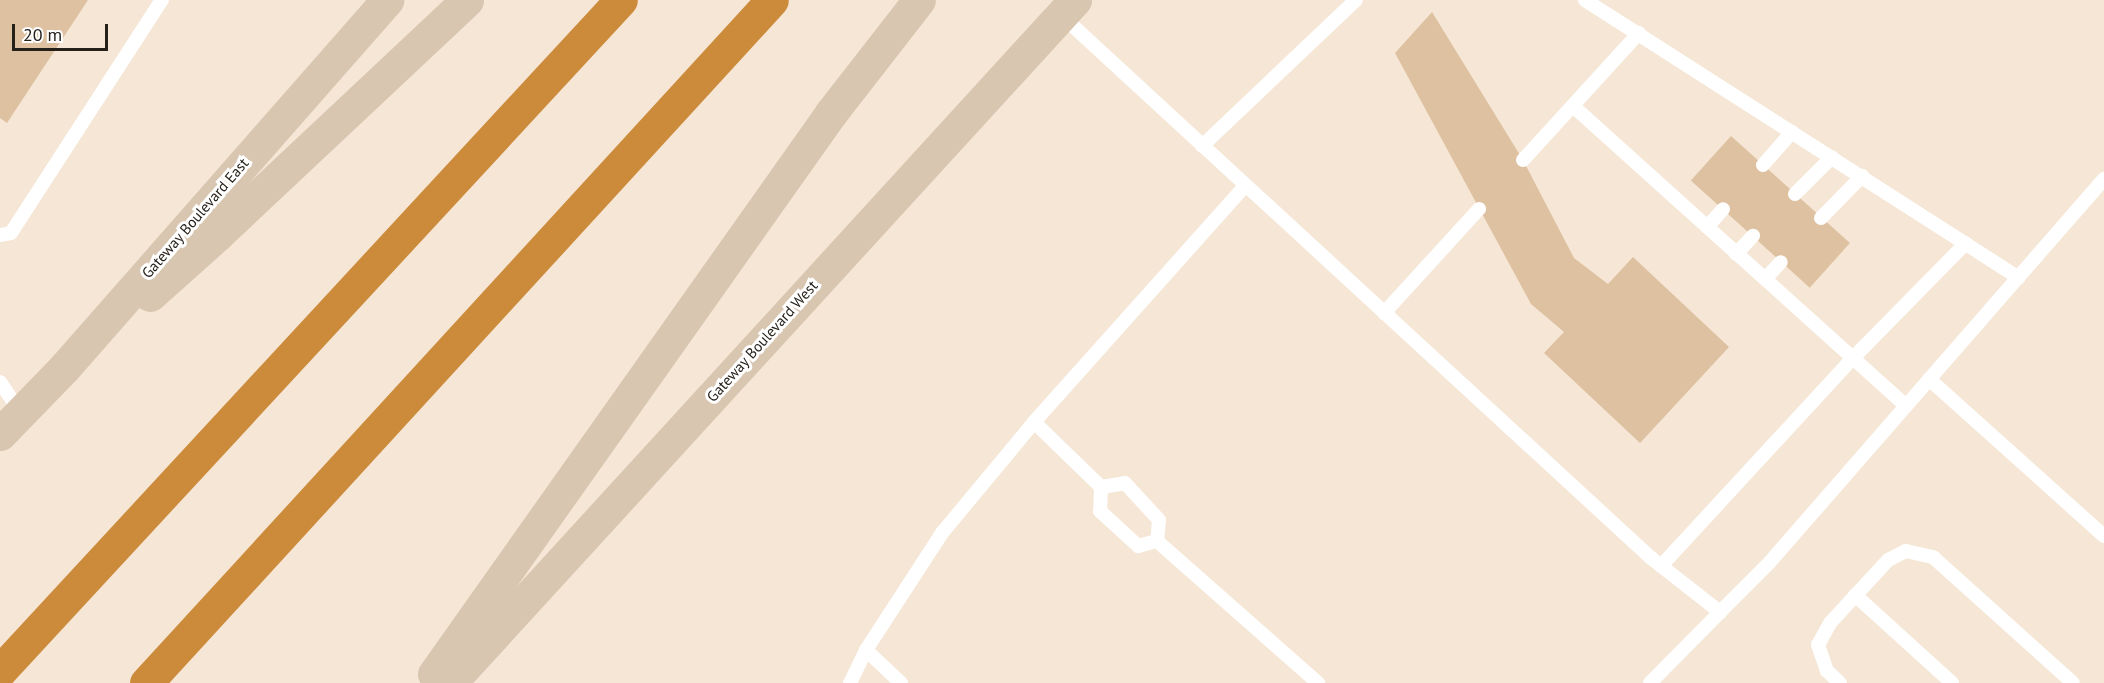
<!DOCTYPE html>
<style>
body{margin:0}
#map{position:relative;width:2104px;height:683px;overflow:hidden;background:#f5e6d5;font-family:"PT Sans",sans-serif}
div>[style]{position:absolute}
.building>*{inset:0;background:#dec1a0;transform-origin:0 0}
.lane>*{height:14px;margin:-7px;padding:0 7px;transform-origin:7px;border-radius:7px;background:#fff}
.secondary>*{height:33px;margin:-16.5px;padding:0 16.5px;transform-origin:16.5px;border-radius:16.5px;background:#d8c6b0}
.highway>*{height:33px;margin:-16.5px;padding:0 16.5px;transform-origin:16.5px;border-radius:16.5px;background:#cc8a3b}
span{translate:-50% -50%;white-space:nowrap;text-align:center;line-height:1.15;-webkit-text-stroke:6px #fff;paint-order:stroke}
.street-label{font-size:15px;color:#26201a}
.scale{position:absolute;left:12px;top:24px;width:96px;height:27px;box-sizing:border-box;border:3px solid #26201a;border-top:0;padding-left:8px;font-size:18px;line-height:21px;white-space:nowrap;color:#26201a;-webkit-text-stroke:4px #fff;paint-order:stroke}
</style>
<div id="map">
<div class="building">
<div style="clip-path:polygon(0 0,88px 0,7px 123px,0 118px)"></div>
<div style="clip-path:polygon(1432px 12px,1523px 160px,1574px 258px,1608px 284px,1633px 257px,1729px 347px,1640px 443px,1544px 353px,1564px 332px,1531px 304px,1395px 53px)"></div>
<div style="left:1731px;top:136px;width:160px;height:60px;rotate:42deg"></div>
</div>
<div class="lane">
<div style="left:1585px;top:0;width:515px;rotate:32.64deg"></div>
<div style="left:1061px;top:15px;width:802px;rotate:42.62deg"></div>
<div style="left:1651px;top:558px;width:88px;rotate:38deg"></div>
<div style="left:1720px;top:612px;width:69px;rotate:-45deg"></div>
<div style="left:1769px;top:563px;width:510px;rotate:-48.9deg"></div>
<div style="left:1573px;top:106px;width:448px;rotate:42deg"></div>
<div style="left:1202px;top:146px;width:212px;rotate:-43.5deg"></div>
<div style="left:1523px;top:160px;width:172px;rotate:-47.6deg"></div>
<div style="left:1763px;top:165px;width:44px;rotate:-48.7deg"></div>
<div style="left:1795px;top:194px;width:52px;rotate:-45deg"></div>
<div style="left:1821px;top:218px;width:59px;rotate:-45.7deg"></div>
<div style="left:1707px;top:227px;width:24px;rotate:-48deg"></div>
<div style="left:0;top:235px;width:11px;rotate:-10deg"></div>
<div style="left:11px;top:233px;width:278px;rotate:-57.1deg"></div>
<div style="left:1736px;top:254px;width:25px;rotate:-47deg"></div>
<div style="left:1765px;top:279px;width:23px;rotate:-47deg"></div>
<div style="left:1384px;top:313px;width:141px;rotate:-47.6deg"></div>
<div style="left:1929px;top:379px;width:235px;rotate:41.9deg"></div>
<div style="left:0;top:382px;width:37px;rotate:56deg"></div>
<div style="left:1034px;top:422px;width:93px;rotate:44.1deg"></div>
<div style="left:1101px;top:487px;width:24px;rotate:92deg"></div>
<div style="left:1100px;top:511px;width:52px;rotate:42.6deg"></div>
<div style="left:1138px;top:546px;width:20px;rotate:-15deg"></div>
<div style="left:1101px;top:487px;width:24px;rotate:-9deg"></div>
<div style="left:1125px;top:483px;width:50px;rotate:47.4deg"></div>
<div style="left:1159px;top:520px;width:21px;rotate:95deg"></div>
<div style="left:1157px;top:541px;width:215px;rotate:41.4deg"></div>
<div style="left:1661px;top:566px;width:283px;rotate:-47.3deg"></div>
<div style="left:1853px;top:358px;width:161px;rotate:-45.5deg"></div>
<div style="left:1855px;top:595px;width:131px;rotate:42.2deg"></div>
<div style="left:866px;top:650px;width:48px;rotate:43.3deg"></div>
<div style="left:850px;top:683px;width:37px;rotate:-64deg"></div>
<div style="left:866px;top:650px;width:140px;rotate:-57deg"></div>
<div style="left:942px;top:533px;width:144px;rotate:-50.3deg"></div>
<div style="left:1034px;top:422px;width:317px;rotate:-48.2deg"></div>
<div style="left:1650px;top:683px;width:100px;rotate:-45.4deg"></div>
<div style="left:1840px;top:683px;width:18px;rotate:-137deg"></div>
<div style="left:1827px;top:671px;width:28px;rotate:-109deg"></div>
<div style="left:1818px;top:645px;width:26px;rotate:-61deg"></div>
<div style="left:1831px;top:622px;width:84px;rotate:-47.4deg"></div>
<div style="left:1888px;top:560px;width:20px;rotate:-27deg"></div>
<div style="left:1906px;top:551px;width:28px;rotate:13deg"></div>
<div style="left:1933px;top:557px;width:188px;rotate:42deg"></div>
</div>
<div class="secondary">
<div style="left:150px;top:295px;width:90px;rotate:-41.8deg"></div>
<div style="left:217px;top:235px;width:343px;rotate:-43.2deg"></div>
<div style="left:0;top:434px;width:92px;rotate:-45.9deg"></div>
<div style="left:64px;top:368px;width:490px;rotate:-48.7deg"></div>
<div style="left:434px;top:674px;width:687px;rotate:-54.71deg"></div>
<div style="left:831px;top:113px;width:143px;rotate:-52.1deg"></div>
<div style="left:450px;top:683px;width:926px;rotate:-47.54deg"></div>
</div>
<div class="highway">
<div style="left:0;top:671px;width:914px;rotate:-47.22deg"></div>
<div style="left:146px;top:683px;width:926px;rotate:-47.49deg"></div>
</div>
<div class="street-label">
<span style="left:195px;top:218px;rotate:-49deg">Gateway Boulevard East</span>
<span style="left:762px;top:341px;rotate:-48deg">Gateway Boulevard West</span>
</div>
<div class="scale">20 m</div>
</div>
